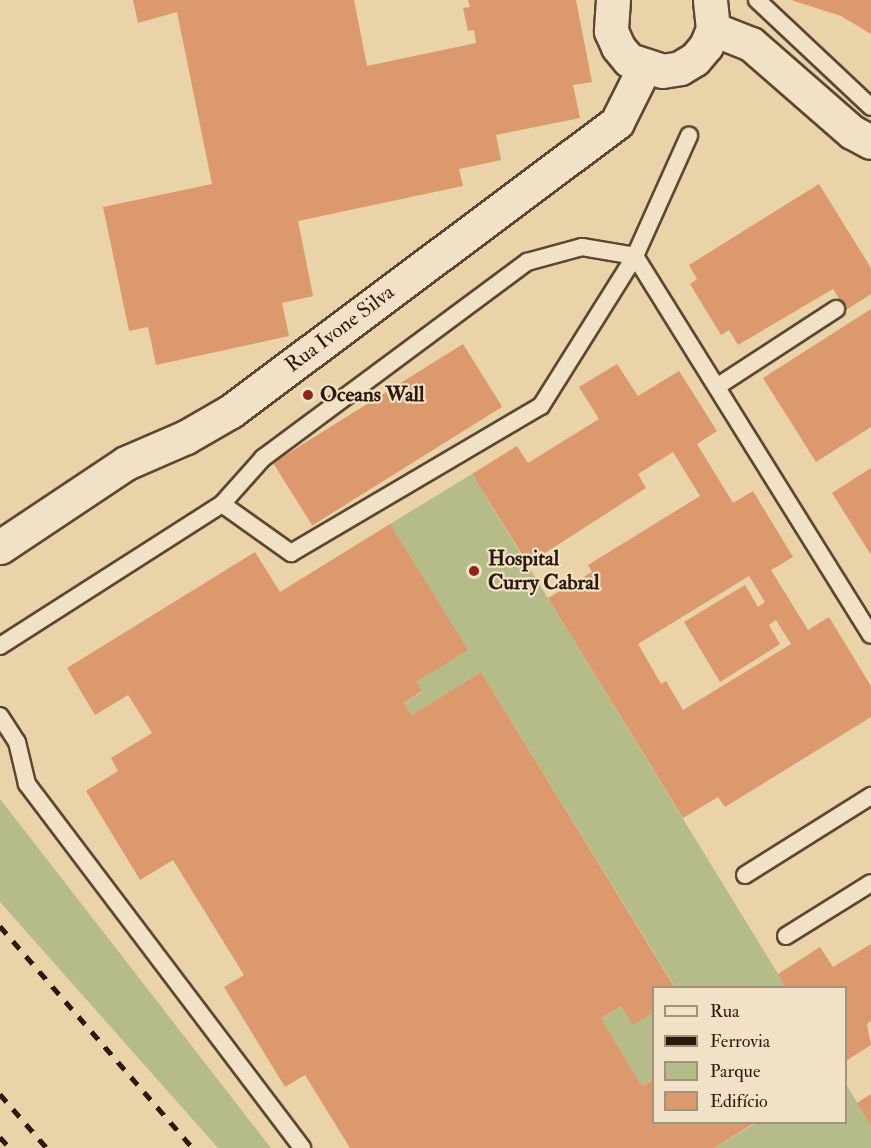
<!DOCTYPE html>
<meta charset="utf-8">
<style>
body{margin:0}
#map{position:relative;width:871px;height:1148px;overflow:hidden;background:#ead3a9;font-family:"IM FELL Double Pica",serif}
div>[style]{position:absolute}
.green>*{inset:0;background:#b6bc89}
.building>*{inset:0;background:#dc996d;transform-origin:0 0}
.roads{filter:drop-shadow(2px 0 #5c4832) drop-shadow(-2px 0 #5c4832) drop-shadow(0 2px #5c4832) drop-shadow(0 -2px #5c4832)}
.service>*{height:16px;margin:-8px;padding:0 8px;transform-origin:8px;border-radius:8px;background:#f1e2c7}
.minor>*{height:33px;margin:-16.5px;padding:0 16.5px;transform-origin:16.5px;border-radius:16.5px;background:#f1e2c7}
.rail>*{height:4.5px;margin-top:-2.25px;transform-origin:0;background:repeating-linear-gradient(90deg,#2d190b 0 10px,transparent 0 20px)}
.dots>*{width:16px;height:16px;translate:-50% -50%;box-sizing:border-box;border:3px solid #f1e2c7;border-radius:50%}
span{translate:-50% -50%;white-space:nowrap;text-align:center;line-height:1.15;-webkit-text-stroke:4.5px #f1e2c7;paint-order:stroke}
.street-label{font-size:21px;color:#2d190b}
.poi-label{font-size:21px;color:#2d190b;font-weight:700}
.left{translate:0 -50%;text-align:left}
.legend{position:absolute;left:652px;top:986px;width:195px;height:138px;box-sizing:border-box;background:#f1e2c7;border:2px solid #a3927c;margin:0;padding:8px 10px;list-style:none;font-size:18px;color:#2d190b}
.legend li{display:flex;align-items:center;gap:12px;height:30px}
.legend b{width:30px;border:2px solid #a3927c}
</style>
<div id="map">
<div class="green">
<div style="clip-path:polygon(472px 474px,786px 987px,675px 987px,481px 672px,412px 715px,404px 703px,422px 692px,416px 682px,467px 650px,390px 524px)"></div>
<div style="clip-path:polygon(0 799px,271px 1148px,218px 1148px,0 902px)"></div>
<div style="clip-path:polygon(621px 1006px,653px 1012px,653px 1079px,642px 1086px,601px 1018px)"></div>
<div style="clip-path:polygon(846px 1084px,871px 1126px,871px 1148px,714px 1148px,756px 1123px,846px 1122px)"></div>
</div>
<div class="building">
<div style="clip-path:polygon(133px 0,354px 0,367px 66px,476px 43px,474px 30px,468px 31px,463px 8px,470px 7px,468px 0,576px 0,592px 82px,573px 85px,580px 118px,496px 135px,501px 160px,459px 169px,463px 186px,298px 221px,313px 296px,282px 303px,289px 336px,156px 365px,148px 327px,129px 331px,103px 207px,212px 184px,177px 12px,138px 23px)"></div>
<div style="clip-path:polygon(791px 0,871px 0,871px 34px,841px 16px)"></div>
<div style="clip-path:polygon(819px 184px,871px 268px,871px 294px,846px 310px,833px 289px,738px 345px,729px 330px,721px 335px,690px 284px,697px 279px,689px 265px)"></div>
<div style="clip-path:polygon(871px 309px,871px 427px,816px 462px,763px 378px)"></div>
<div style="left:463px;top:344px;width:74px;height:224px;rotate:58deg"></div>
<div style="clip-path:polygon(evenodd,617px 364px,638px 396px,679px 371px,717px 431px,697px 444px,733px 503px,753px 491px,793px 557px,771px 570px,808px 630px,829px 617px,871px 686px,871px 717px,725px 807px,718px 797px,683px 818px,548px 598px,592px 572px,588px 565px,700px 496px,673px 452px,638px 474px,646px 488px,528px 564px,472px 474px,517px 446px,528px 463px,599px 419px,579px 387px,617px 364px,749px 576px,765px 602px,758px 607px,745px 585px,684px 622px,720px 682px,780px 644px,769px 625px,776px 620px,791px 644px,683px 710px,666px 681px,661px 684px,638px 644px,749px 576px)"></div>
<div style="clip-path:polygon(871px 468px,871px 555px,832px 493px)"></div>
<div style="clip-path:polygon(390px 524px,468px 650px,416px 682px,422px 691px,404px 703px,412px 715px,481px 672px,675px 988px,654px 988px,654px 1012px,633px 1025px,621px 1006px,601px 1018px,642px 1086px,654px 1079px,654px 1122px,756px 1122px,714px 1148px,350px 1148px,305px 1075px,285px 1087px,224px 987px,244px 975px,173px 860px,140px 880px,86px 791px,118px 771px,111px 758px,152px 733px,128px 695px,95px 715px,67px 668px,255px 552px,280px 592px)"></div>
<div style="clip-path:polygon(871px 944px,871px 1021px,867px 1024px,871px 1045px,846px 1061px,846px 988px,786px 988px,778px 974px,820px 947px,833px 967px)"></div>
<div style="clip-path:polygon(871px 1094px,871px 1126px,857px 1103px)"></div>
</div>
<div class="roads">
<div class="service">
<div style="left:757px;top:0;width:156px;rotate:43.2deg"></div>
<div style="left:718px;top:386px;width:141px;rotate:-33.1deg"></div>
<div style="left:222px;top:504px;width:85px;rotate:35.4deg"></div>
<div style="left:291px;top:553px;width:290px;rotate:-30.5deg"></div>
<div style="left:541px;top:406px;width:177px;rotate:-57.9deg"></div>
<div style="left:635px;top:256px;width:132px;rotate:-65.8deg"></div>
<div style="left:0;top:646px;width:264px;rotate:-32.6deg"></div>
<div style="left:222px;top:504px;width:62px;rotate:-48.3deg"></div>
<div style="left:263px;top:458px;width:329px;rotate:-36.6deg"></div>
<div style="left:527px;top:262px;width:57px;rotate:-15.3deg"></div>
<div style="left:582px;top:247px;width:54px;rotate:9.6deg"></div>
<div style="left:635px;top:256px;width:446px;rotate:58.1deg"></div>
<div style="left:0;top:716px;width:31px;rotate:57deg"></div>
<div style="left:17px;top:742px;width:43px;rotate:76.6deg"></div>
<div style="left:27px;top:784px;width:456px;rotate:52.9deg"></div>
<div style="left:745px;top:875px;width:149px;rotate:-32.1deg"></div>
<div style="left:786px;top:936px;width:100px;rotate:-31.9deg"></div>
</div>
<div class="minor">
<div style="left:613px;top:0;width:31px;rotate:94deg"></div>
<div style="left:611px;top:31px;width:17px;rotate:66deg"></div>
<div style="left:618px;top:47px;width:17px;rotate:50deg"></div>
<div style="left:629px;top:60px;width:35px;rotate:18deg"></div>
<div style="left:662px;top:71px;width:18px;rotate:-9deg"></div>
<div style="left:680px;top:68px;width:17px;rotate:-31deg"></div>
<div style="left:695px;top:59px;width:17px;rotate:-50deg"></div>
<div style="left:706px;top:46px;width:18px;rotate:-68deg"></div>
<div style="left:713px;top:29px;width:29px;rotate:-96deg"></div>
<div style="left:713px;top:29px;width:41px;rotate:21.5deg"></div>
<div style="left:751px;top:44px;width:134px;rotate:41.1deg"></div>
<div style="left:852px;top:132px;width:21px;rotate:28deg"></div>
<div style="left:0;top:547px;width:151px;rotate:-33.7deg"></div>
<div style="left:126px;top:463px;width:65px;rotate:-23.4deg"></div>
<div style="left:186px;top:437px;width:52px;rotate:-30deg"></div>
<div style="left:231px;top:411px;width:482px;rotate:-36.8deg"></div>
<div style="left:617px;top:122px;width:60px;rotate:-63.4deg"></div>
</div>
</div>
<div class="rail">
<div style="left:0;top:926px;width:294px;rotate:49deg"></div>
<div style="left:0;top:1094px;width:72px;rotate:49deg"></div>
<div style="left:0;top:1137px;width:15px;rotate:48deg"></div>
</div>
<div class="dots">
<div style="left:308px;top:395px;background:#8f2418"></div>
<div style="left:474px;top:571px;background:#8f2418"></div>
</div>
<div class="street-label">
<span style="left:340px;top:329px;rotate:-37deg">Rua Ivone Silva</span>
</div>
<div class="poi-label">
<span class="left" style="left:320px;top:395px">Oceans Wall</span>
<span class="left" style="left:488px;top:571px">Hospital<br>Curry Cabral</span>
</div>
<ul class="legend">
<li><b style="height:8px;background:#f1e2c7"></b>Rua</li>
<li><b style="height:8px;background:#2d190b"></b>Ferrovia</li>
<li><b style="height:16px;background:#b6bc89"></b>Parque</li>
<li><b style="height:16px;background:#dc996d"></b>Edifício</li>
</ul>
</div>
